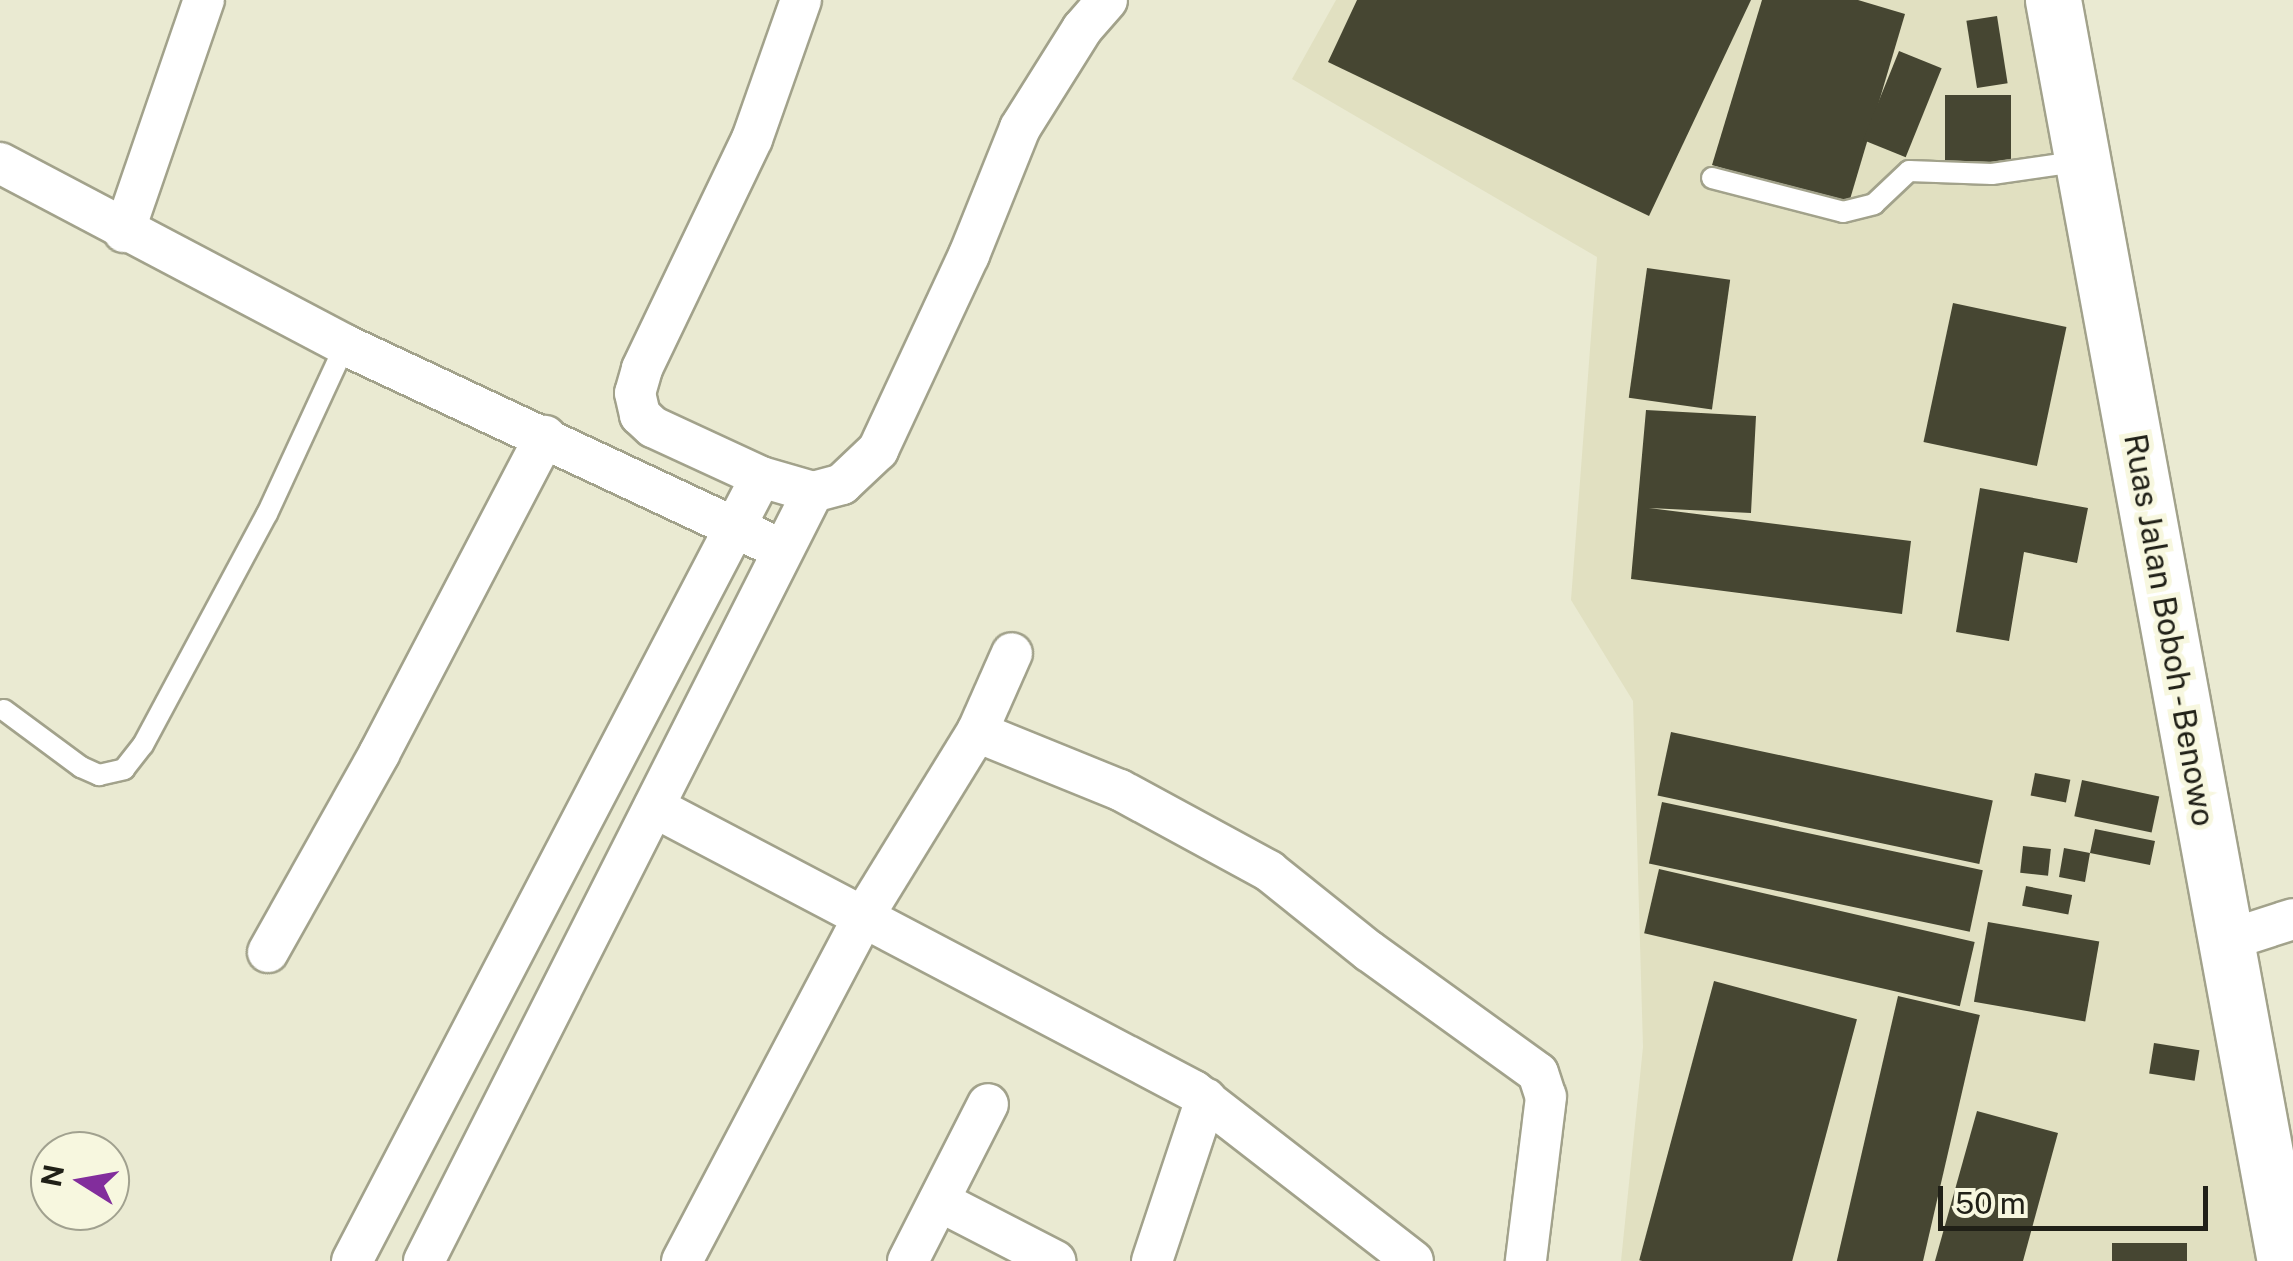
<!DOCTYPE html>
<style>
body{margin:0}
#map{position:relative;width:2293px;height:1261px;overflow:hidden;background:#eaead2;font-family:"Public Sans",sans-serif}
div>[style]{position:absolute}
.built>*{inset:0;background:#e1e0c1}
.building>*{inset:0;background:#464632;transform-origin:0 0}
.roads{filter:drop-shadow(2px 0 #a2a28b) drop-shadow(-2px 0 #a2a28b) drop-shadow(0 2px #a2a28b) drop-shadow(0 -2px #a2a28b)}
.lane>*{height:20px;margin:-10px;padding:0 10px;transform-origin:10px;border-radius:10px;background:#fff}
.street>*{height:40px;margin:-20px;padding:0 20px;transform-origin:20px;border-radius:20px;background:#fff}
.secondary>*{height:55px;margin:-27.5px;padding:0 27.5px;transform-origin:27.5px;border-radius:27.5px;background:#fff}
span{translate:-50% -50%;white-space:nowrap;text-align:center;line-height:1.15;-webkit-text-stroke:10px #f7f7df;paint-order:stroke}
.street-label{font-size:32px;color:#202017}
.north{position:absolute;left:30px;top:1131px;width:100px;height:100px;box-sizing:border-box;background:#f7f7df;border:2px solid #a1a18f;border-radius:50%;rotate:281deg;font-size:28px;font-weight:700;line-height:40px;text-align:center;color:#202017}
.north::after{content:'';display:block;margin:auto;width:35px;height:45px;background:#822d9c;clip-path:polygon(50% 0,100% 100%,50% 72%,0 100%)}
.scale{position:absolute;left:1938px;top:1186px;width:270px;height:45px;box-sizing:border-box;border:5px solid #202017;border-top:0;padding-left:12px;font-size:30px;line-height:35px;white-space:nowrap;color:#202017;-webkit-text-stroke:8px #f7f7df;paint-order:stroke}
</style>
<div id="map">
<div class="built">
<div style="clip-path:polygon(1336px 0,2052px 0,2285px 1261px,1621px 1261px,1643px 1047px,1633px 701px,1571px 600px,1597px 257px,1292px 79px)"></div>
</div>
<div class="building">
<div style="clip-path:polygon(1357px 0,1751px 0,1649px 216px,1328px 62px)"></div>
<div style="clip-path:polygon(1762px 0,1858px 0,1905px 14px,1848px 206px,1712px 165px)"></div>
<div style="left:1997px;top:16px;width:68px;height:31px;rotate:81deg"></div>
<div style="left:1899px;top:51px;width:46px;height:96px;rotate:22deg"></div>
<div style="left:1945px;top:95px;width:66px;height:68px"></div>
<div style="left:1647px;top:268px;width:84px;height:131px;rotate:8deg"></div>
<div style="left:1953px;top:303px;width:116px;height:142px;rotate:12deg"></div>
<div style="clip-path:polygon(1646px 410px,1756px 416px,1751px 513px,1649px 508px,1911px 541px,1902px 614px,1631px 579px)"></div>
<div style="clip-path:polygon(1980px 488px,2088px 508px,2077px 563px,2024px 552px,2009px 641px,1956px 632px)"></div>
<div style="left:1671px;top:732px;width:329px;height:65px;rotate:12deg"></div>
<div style="left:2035px;top:773px;width:36px;height:23px;rotate:11deg"></div>
<div style="left:2082px;top:780px;width:79px;height:37px;rotate:12deg"></div>
<div style="left:1662px;top:802px;width:328px;height:63px;rotate:12deg"></div>
<div style="clip-path:polygon(2095px 829px,2155px 841px,2150px 865px,2090px 853px,2085px 882px,2059px 877px,2064px 848px,2090px 853px)"></div>
<div style="left:2023px;top:846px;width:28px;height:27px;rotate:6deg"></div>
<div style="left:1659px;top:869px;width:324px;height:66px;rotate:13deg"></div>
<div style="left:2026px;top:886px;width:47px;height:20px;rotate:11deg"></div>
<div style="left:1988px;top:922px;width:113px;height:81px;rotate:10deg"></div>
<div style="left:1714px;top:981px;width:148px;height:289px;rotate:15deg"></div>
<div style="left:1898px;top:996px;width:84px;height:272px;rotate:13deg"></div>
<div style="left:2154px;top:1043px;width:46px;height:31px;rotate:9deg"></div>
<div style="clip-path:polygon(1977px 1111px,2058px 1133px,2023px 1261px,1935px 1261px)"></div>
<div style="left:2187px;top:1243px;width:18px;height:75px;rotate:90deg"></div>
</div>
<div class="roads">
<div class="lane">
<div style="left:1712px;top:178px;width:135px;rotate:14.5deg"></div>
<div style="left:1843px;top:212px;width:32px;rotate:-14deg"></div>
<div style="left:1874px;top:204px;width:48px;rotate:-43.3deg"></div>
<div style="left:1909px;top:171px;width:83px;rotate:2.1deg"></div>
<div style="left:1992px;top:174px;width:91px;rotate:-8.2deg"></div>
<div style="left:4px;top:710px;width:96px;rotate:36.5deg"></div>
<div style="left:81px;top:767px;width:20px;rotate:24deg"></div>
<div style="left:99px;top:775px;width:26px;rotate:-13deg"></div>
<div style="left:124px;top:769px;width:31px;rotate:-52deg"></div>
<div style="left:143px;top:745px;width:262px;rotate:-61.8deg"></div>
<div style="left:267px;top:514px;width:186px;rotate:-65.2deg"></div>
</div>
<div class="street">
<div style="left:801px;top:0;width:147px;rotate:109.4deg"></div>
<div style="left:752px;top:139px;width:255px;rotate:115.6deg"></div>
<div style="left:642px;top:369px;width:25px;rotate:106deg"></div>
<div style="left:635px;top:393px;width:23px;rotate:77deg"></div>
<div style="left:640px;top:415px;width:18px;rotate:43deg"></div>
<div style="left:653px;top:427px;width:119px;rotate:24.8deg"></div>
<div style="left:761px;top:477px;width:54px;rotate:16.1deg"></div>
<div style="left:813px;top:492px;width:30px;rotate:-15deg"></div>
<div style="left:842px;top:484px;width:50px;rotate:-43.4deg"></div>
<div style="left:878px;top:450px;width:215px;rotate:-65deg"></div>
<div style="left:969px;top:255px;width:137px;rotate:-68.1deg"></div>
<div style="left:1020px;top:128px;width:117px;rotate:-57.9deg"></div>
<div style="left:1082px;top:29px;width:38px;rotate:-49deg"></div>
<div style="left:0;top:163px;width:390px;rotate:27.8deg"></div>
<div style="left:345px;top:345px;width:481px;rotate:25.1deg"></div>
<div style="left:124px;top:232px;width:245px;rotate:-71deg"></div>
<div style="left:977px;top:732px;width:154px;rotate:22.1deg"></div>
<div style="left:1120px;top:790px;width:170px;rotate:28.5deg"></div>
<div style="left:1269px;top:871px;width:128px;rotate:38.7deg"></div>
<div style="left:1369px;top:951px;width:208px;rotate:35.8deg"></div>
<div style="left:1538px;top:1073px;width:25px;rotate:72deg"></div>
<div style="left:1546px;top:1097px;width:165px;rotate:97deg"></div>
<div style="left:654px;top:807px;width:610px;rotate:27.74deg"></div>
<div style="left:1194px;top:1091px;width:277px;rotate:37.8deg"></div>
<div style="left:2225px;top:941px;width:71px;rotate:-17.9deg"></div>
<div style="left:268px;top:952px;width:227px;rotate:-60.7deg"></div>
<div style="left:379px;top:754px;width:359px;rotate:-62.4deg"></div>
<div style="left:939px;top:1201px;width:131px;rotate:27.3deg"></div>
<div style="left:352px;top:1261px;width:884px;rotate:-62.45deg"></div>
<div style="left:424px;top:1261px;width:862px;rotate:-63.17deg"></div>
<div style="left:682px;top:1261px;width:389px;rotate:-62.2deg"></div>
<div style="left:863px;top:917px;width:217px;rotate:-58.4deg"></div>
<div style="left:977px;top:732px;width:86px;rotate:-66.1deg"></div>
<div style="left:908px;top:1261px;width:176px;rotate:-63deg"></div>
<div style="left:1152px;top:1261px;width:171px;rotate:-71.6deg"></div>
</div>
<div class="secondary">
<div style="left:2053px;top:0;width:1282px;rotate:79.58deg"></div>
</div>
</div>
<div class="street-label">
<span style="left:2169px;top:630px;rotate:80deg">Ruas Jalan Boboh - Benowo</span>
</div>
<div class="north">N</div>
<div class="scale">50 m</div>
</div>
